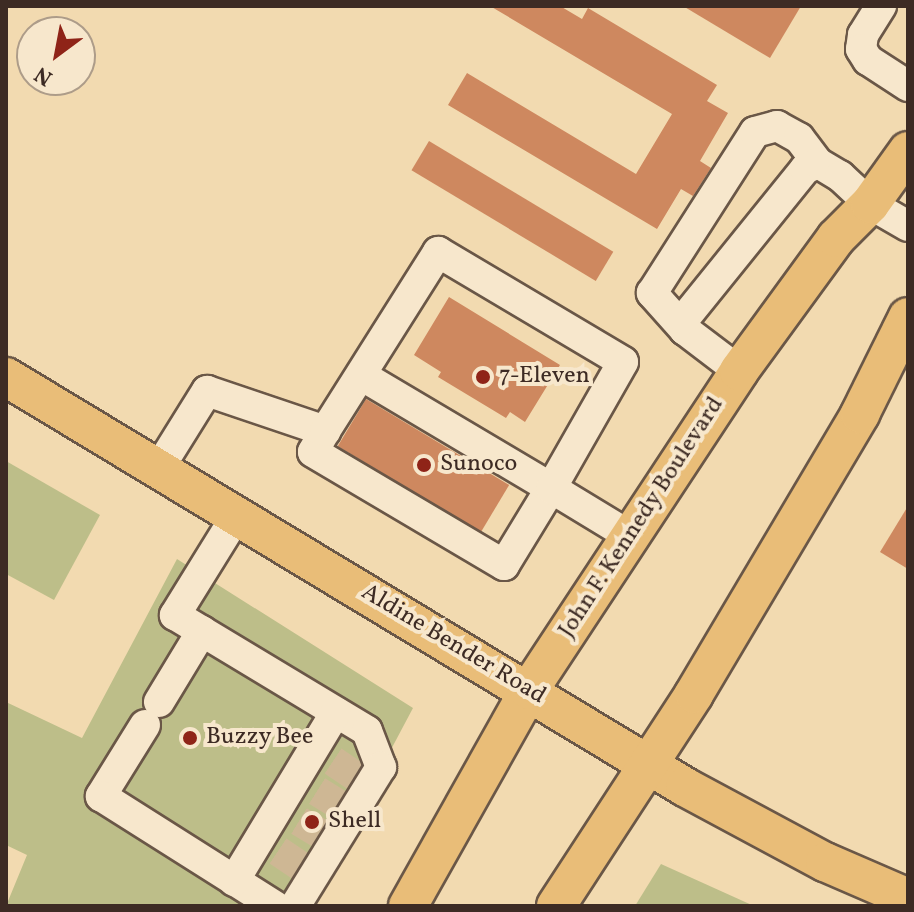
<!DOCTYPE html>
<style>
body{margin:0}
#map{position:relative;width:914px;height:912px;overflow:hidden;background:#f2dab0;font-family:Vollkorn,serif}
div>[style]{position:absolute}
.green>*{inset:0;background:#bdbe89}
.building>*{inset:0;background:#ce885f;transform-origin:0 0}
.minor-tunnel>*{height:30px;margin-top:-15px;transform-origin:0;background:repeating-linear-gradient(90deg,#ceb794 0 30px,transparent 0 45px)}
.roads{filter:drop-shadow(2px 0 #6a5747) drop-shadow(-2px 0 #6a5747) drop-shadow(0 2px #6a5747) drop-shadow(0 -2px #6a5747)}
.minor>*{height:30px;margin:-15px;padding:0 15px;transform-origin:15px;border-radius:15px;background:#f7e7cc}
.major>*{height:38px;margin:-19px;padding:0 19px;transform-origin:19px;border-radius:19px;background:#e9bd78}
.dots>*{width:22px;height:22px;translate:-50% -50%;box-sizing:border-box;border:4px solid #f7e7cc;border-radius:50%}
span{translate:-50% -50%;white-space:nowrap;text-align:center;line-height:1.15;-webkit-text-stroke:8px #f7e7cc;paint-order:stroke}
.poi-label{font-size:24px;color:#3d2b24}
.left{translate:0 -50%;text-align:left}
.street-label{font-size:24px;color:#3d2b24}
.frame{position:absolute;inset:0;border:8px solid #3d2b24;pointer-events:none}
.north{position:absolute;left:16px;top:16px;width:80px;height:80px;box-sizing:border-box;background:#f7e7cc;border:2px solid #ad9c89;border-radius:50%;rotate:212deg;font-size:22px;font-weight:700;line-height:32px;text-align:center;color:#3d2b24}
.north::after{content:'';display:block;margin:auto;width:28px;height:36px;background:#8f2418;clip-path:polygon(50% 0,100% 100%,50% 72%,0 100%)}
</style>
<div id="map">
<div class="green">
<div style="clip-path:polygon(6px 461px,100px 515px,54px 600px,6px 574px)"></div>
<div style="clip-path:polygon(177px 559px,413px 708px,308px 906px,6px 906px,27px 855px,6px 845px,6px 702px,82px 738px)"></div>
<div style="clip-path:polygon(661px 864px,754px 906px,635px 906px)"></div>
</div>
<div class="building">
<div style="clip-path:polygon(490px 6px,560px 6px,582px 19px,588px 8px,717px 85px,707px 101px,728px 113px,700px 161px,711px 168px,693px 196px,681px 189px,657px 229px,448px 105px,467px 73px,636px 174px,672px 114px)"></div>
<div style="clip-path:polygon(683px 6px,801px 6px,770px 58px)"></div>
<div style="left:429px;top:141px;width:215px;height:34px;rotate:31deg"></div>
<div style="clip-path:polygon(449px 297px,560px 365px,525px 422px,510px 412px,506px 418px,438px 377px,441px 372px,414px 355px)"></div>
<div style="left:366px;top:399px;width:167px;height:55px;rotate:31deg"></div>
<div style="clip-path:polygon(908px 506px,908px 569px,880px 552px)"></div>
</div>
<div class="minor-tunnel">
<div style="left:333px;top:761px;width:29px;rotate:34deg"></div>
<div style="left:317px;top:791px;width:28px;rotate:32deg"></div>
<div style="left:299px;top:821px;width:29px;rotate:31deg"></div>
<div style="left:278px;top:851px;width:29px;rotate:34deg"></div>
</div>
<div class="roads">
<div class="minor">
<div style="left:881px;top:6px;width:34px;rotate:122deg"></div>
<div style="left:863px;top:35px;width:14px;rotate:98deg"></div>
<div style="left:861px;top:49px;width:13px;rotate:58deg"></div>
<div style="left:868px;top:60px;width:48px;rotate:33deg"></div>
<div style="left:685px;top:330px;width:50px;rotate:-131.7deg"></div>
<div style="left:652px;top:293px;width:191px;rotate:-57.4deg"></div>
<div style="left:755px;top:132px;width:23px;rotate:-15deg"></div>
<div style="left:777px;top:126px;width:25px;rotate:29deg"></div>
<div style="left:799px;top:138px;width:31px;rotate:53deg"></div>
<div style="left:739px;top:371px;width:68px;rotate:-142.8deg"></div>
<div style="left:685px;top:330px;width:11px;rotate:-95deg"></div>
<div style="left:684px;top:319px;width:193px;rotate:-51.1deg"></div>
<div style="left:805px;top:169px;width:14px;rotate:-25deg"></div>
<div style="left:818px;top:163px;width:26px;rotate:31deg"></div>
<div style="left:840px;top:176px;width:41px;rotate:43deg"></div>
<div style="left:870px;top:204px;width:44px;rotate:30.1deg"></div>
<div style="left:325px;top:431px;width:24px;rotate:120deg"></div>
<div style="left:313px;top:452px;width:222px;rotate:30.6deg"></div>
<div style="left:504px;top:565px;width:90px;rotate:-58.6deg"></div>
<div style="left:551px;top:488px;width:221px;rotate:-149.3deg"></div>
<div style="left:159px;top:468px;width:91px;rotate:-58.1deg"></div>
<div style="left:207px;top:391px;width:125px;rotate:18.7deg"></div>
<div style="left:325px;top:431px;width:212px;rotate:-57.7deg"></div>
<div style="left:438px;top:252px;width:215px;rotate:30.7deg"></div>
<div style="left:623px;top:362px;width:145px;rotate:119.7deg"></div>
<div style="left:551px;top:488px;width:92px;rotate:31.3deg"></div>
<div style="left:237px;top:515px;width:118px;rotate:121.8deg"></div>
<div style="left:175px;top:615px;width:224px;rotate:31.1deg"></div>
<div style="left:367px;top:731px;width:39px;rotate:69deg"></div>
<div style="left:381px;top:767px;width:163px;rotate:121.7deg"></div>
<div style="left:159px;top:702px;width:83px;rotate:-58.8deg"></div>
<div style="left:145px;top:725px;width:84px;rotate:121.8deg"></div>
<div style="left:101px;top:796px;width:206px;rotate:32.3deg"></div>
<div style="left:234px;top:881px;width:197px;rotate:-58.9deg"></div>
</div>
<div class="major">
<div style="left:6px;top:377px;width:793px;rotate:31.12deg"></div>
<div style="left:685px;top:787px;width:159px;rotate:28.2deg"></div>
<div style="left:825px;top:862px;width:90px;rotate:23.4deg"></div>
<div style="left:408px;top:906px;width:248px;rotate:-60.7deg"></div>
<div style="left:529px;top:690px;width:382px;rotate:-56.6deg"></div>
<div style="left:739px;top:371px;width:165px;rotate:-53.9deg"></div>
<div style="left:836px;top:238px;width:48px;rotate:-45deg"></div>
<div style="left:870px;top:204px;width:65px;rotate:-54.4deg"></div>
<div style="left:556px;top:906px;width:253px;rotate:-56.9deg"></div>
<div style="left:694px;top:694px;width:326px;rotate:-59.3deg"></div>
<div style="left:860px;top:414px;width:108px;rotate:-63.7deg"></div>
</div>
</div>
<div class="dots">
<div style="left:483px;top:377px;background:#8f2418"></div>
<div style="left:424px;top:465px;background:#8f2418"></div>
<div style="left:190px;top:738px;background:#8f2418"></div>
<div style="left:312px;top:822px;background:#8f2418"></div>
</div>
<div class="poi-label">
<span class="left" style="left:499px;top:377px">7-Eleven</span>
<span class="left" style="left:440px;top:465px">Sunoco</span>
<span class="left" style="left:206px;top:738px">Buzzy Bee</span>
<span class="left" style="left:328px;top:822px">Shell</span>
</div>
<div class="street-label">
<span style="left:642px;top:518px;rotate:-57deg">John F. Kennedy Boulevard</span>
<span style="left:453px;top:645px;rotate:31deg">Aldine Bender Road</span>
</div>
<div class="frame"></div>
<div class="north">N</div>
</div>
